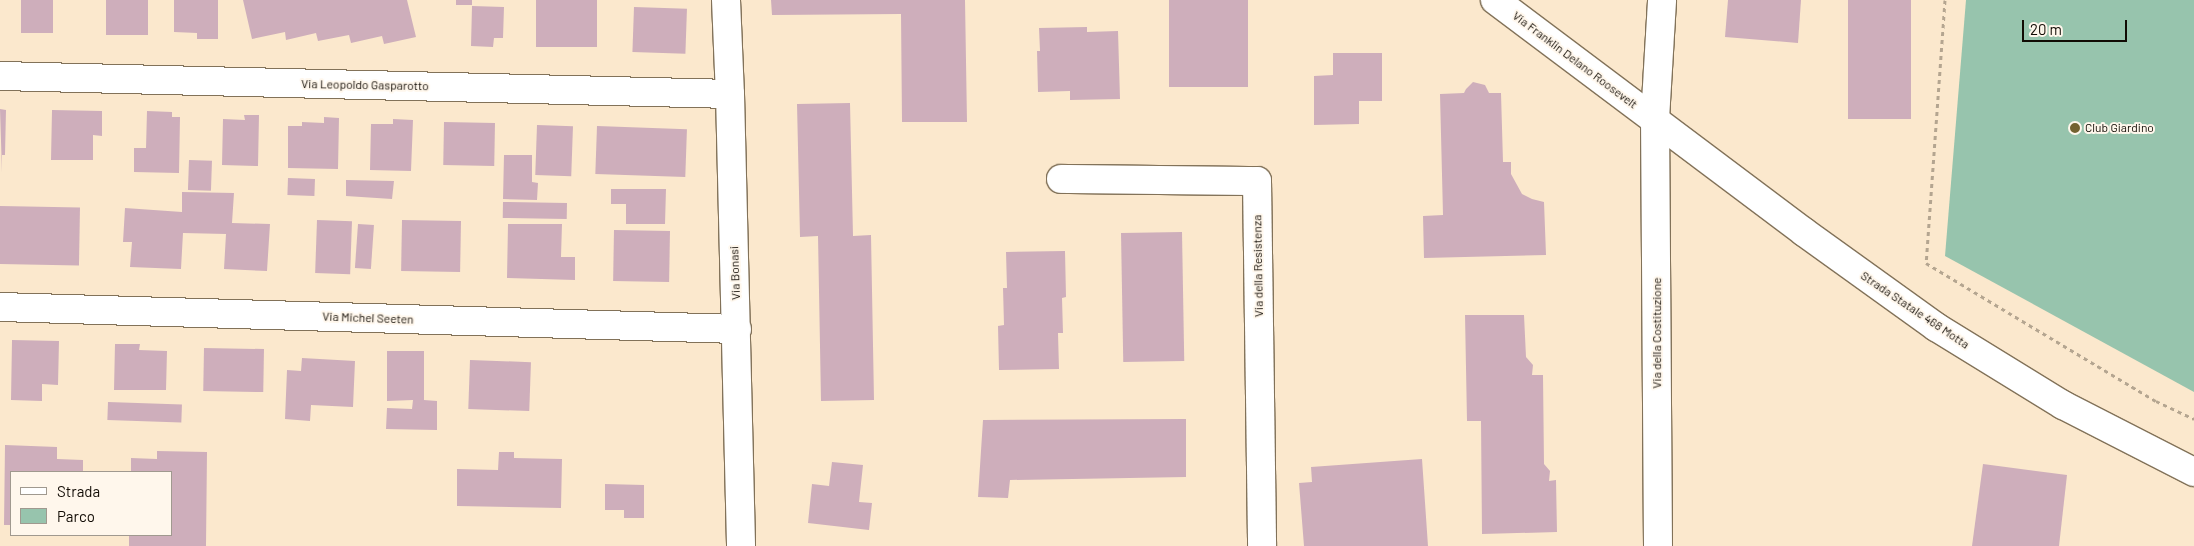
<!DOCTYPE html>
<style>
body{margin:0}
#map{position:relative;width:2194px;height:546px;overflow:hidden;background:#fbe8cd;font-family:Barlow,sans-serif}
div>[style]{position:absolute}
.green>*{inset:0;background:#97c4ad}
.building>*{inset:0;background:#ceaebb;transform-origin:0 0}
.path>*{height:3px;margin-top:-1.5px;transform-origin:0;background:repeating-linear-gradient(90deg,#b4a590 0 4px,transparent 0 8px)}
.roads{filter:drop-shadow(1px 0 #827259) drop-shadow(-1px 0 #827259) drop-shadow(0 1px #827259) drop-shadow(0 -1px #827259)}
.minor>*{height:28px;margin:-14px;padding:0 14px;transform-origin:14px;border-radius:14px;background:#fff}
.secondary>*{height:28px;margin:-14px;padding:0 14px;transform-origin:14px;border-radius:14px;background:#fff}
.dots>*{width:14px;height:14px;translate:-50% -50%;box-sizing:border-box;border:2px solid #fff7ec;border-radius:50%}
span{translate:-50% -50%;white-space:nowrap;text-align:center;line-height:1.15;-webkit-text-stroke:4px #fff7ec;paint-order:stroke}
.street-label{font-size:12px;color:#110b04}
.poi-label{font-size:12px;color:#110b04}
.left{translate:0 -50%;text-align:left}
.legend{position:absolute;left:10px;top:471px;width:162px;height:65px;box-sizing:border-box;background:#fff7ec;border:1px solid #a0998f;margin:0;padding:6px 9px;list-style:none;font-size:15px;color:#110b04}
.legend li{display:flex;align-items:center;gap:10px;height:25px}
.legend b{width:25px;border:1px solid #a0998f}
.scale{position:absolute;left:2022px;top:20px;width:105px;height:22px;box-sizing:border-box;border:2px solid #110b04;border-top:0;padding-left:6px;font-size:15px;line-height:18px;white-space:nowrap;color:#110b04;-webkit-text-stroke:4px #fff7ec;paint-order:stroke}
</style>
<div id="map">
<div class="green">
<div style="clip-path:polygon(1966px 0,2194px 0,2194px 392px,1945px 256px)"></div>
</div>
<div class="building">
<div style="left:21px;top:0;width:32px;height:33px"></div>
<div style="left:106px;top:0;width:42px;height:35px"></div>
<div style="clip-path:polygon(174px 0,218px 0,218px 39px,197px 39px,197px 33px,174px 32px)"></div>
<div style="clip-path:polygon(243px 0,407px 0,416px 37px,384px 44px,382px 36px,351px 43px,349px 35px,318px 41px,316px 33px,286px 40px,285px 32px,252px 39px)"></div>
<div style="left:456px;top:0;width:16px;height:5px"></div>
<div style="left:536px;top:0;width:61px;height:47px"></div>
<div style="clip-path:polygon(771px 0,965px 0,967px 122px,902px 122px,901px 14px,772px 15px)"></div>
<div style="left:1169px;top:0;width:79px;height:87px"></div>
<div style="clip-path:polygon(1728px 0,1801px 0,1798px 43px,1725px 37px)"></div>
<div style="left:1848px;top:0;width:63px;height:119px"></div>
<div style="clip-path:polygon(472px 6px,504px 7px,503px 38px,494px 38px,493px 47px,471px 46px)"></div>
<div style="left:634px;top:7px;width:53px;height:45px;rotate:2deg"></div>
<div style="clip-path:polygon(1087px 27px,1087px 32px,1118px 31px,1120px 99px,1070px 100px,1070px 91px,1038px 92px,1037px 51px,1040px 51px,1039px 28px)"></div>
<div style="clip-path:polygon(1333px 53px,1382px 53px,1382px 101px,1359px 101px,1359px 124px,1314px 125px,1314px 76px,1333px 75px)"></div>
<div style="clip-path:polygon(1473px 82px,1485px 85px,1489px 93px,1501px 93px,1503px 162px,1511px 162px,1511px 174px,1522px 194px,1532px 199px,1544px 202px,1546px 255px,1424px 258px,1423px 216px,1443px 215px,1440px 94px,1464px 93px,1466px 89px)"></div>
<div style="clip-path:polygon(850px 103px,853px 236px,871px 235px,874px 400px,821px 401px,818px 236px,800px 237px,797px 104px)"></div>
<div style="clip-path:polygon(0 109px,6px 110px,5px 155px,2px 155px,2px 173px)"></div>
<div style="clip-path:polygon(52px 110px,102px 111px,102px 136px,93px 135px,93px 160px,51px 160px)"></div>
<div style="clip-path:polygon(147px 111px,172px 112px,172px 117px,180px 117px,179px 173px,134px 172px,134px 148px,146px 148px)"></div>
<div style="clip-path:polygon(244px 115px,259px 115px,258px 166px,222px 165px,223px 119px,245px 120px)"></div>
<div style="clip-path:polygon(324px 117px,339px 118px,338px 169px,288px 168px,288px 126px,302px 126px,302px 122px,324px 123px)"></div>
<div style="clip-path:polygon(393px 119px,413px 120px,411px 171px,370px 170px,371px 124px,393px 124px)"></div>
<div style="left:444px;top:122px;width:51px;height:43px;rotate:1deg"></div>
<div style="left:537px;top:125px;width:36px;height:50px;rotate:2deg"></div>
<div style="left:597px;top:126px;width:90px;height:48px;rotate:2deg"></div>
<div style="clip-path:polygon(504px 155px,532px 155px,532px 182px,538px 183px,537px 200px,503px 199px)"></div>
<div style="left:189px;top:160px;width:23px;height:30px;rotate:2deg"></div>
<div style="left:288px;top:178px;width:27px;height:17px;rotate:2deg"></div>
<div style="clip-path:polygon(346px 180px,394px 181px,392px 199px,346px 196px)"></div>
<div style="clip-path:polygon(611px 189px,666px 189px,665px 224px,626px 224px,626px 204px,611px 204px)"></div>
<div style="clip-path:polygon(182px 192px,234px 193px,232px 223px,270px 224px,267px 271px,224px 269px,226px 234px,183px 233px,181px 269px,130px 267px,132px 242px,123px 242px,125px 208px,182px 212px)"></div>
<div style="left:503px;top:202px;width:64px;height:16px;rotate:1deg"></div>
<div style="left:0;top:206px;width:80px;height:58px;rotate:1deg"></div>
<div style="left:317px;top:220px;width:35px;height:53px;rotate:2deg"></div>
<div style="left:402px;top:220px;width:59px;height:51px;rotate:1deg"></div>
<div style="left:358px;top:224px;width:16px;height:44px;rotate:4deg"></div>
<div style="clip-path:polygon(508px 224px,562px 224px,561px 257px,575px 257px,575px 280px,507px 278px)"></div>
<div style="left:614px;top:230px;width:56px;height:51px;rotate:1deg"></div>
<div style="left:1182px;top:232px;width:129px;height:61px;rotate:89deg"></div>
<div style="clip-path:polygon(1065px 251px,1066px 297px,1062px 298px,1063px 333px,1058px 333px,1059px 369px,999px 370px,998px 326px,1004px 325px,1003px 288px,1007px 288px,1006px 252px)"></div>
<div style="clip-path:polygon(1465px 315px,1524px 315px,1526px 357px,1533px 365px,1532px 375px,1543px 375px,1544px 464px,1550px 471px,1549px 481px,1556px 480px,1557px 532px,1482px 534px,1481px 421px,1467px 421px)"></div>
<div style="clip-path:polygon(12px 340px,59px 341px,58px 385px,42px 384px,42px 401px,11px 400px)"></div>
<div style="clip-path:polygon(115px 344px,140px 344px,139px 350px,167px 351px,166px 390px,114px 390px)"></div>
<div style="left:204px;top:348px;width:60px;height:43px;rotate:1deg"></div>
<div style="clip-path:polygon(387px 351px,424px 351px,424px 400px,437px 401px,437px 430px,386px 429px,387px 408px,412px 409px,413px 400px,387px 401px)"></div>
<div style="clip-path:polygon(302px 358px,355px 361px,353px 407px,311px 405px,310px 421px,285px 419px,287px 370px,301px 371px)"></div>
<div style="left:470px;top:360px;width:61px;height:49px;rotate:2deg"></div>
<div style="left:108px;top:402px;width:74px;height:18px;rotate:2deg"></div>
<div style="clip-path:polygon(1186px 419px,1186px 477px,1010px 480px,1008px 498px,978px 497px,983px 420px)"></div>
<div style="clip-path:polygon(5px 445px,57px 447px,57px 459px,83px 460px,83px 472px,11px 472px,11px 525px,4px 525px)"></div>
<div style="clip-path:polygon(157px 451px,207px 452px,206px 546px,129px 546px,129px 536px,171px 535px,171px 472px,131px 472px,131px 458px,157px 459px)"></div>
<div style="clip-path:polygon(499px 452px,514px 452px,514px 458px,562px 459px,561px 508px,457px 506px,457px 469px,498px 470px)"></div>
<div style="clip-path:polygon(1422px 459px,1428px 546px,1304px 546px,1299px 483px,1312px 482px,1311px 467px)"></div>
<div style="clip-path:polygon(832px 462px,863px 465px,859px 502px,872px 503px,869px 530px,808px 523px,812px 484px,829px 486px)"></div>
<div style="clip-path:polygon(1983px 464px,2067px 475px,2059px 546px,1972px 546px)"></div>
<div style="clip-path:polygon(605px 484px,644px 485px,644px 518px,624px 518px,624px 510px,605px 510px)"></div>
</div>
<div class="path">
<div style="left:1945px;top:0;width:264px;rotate:94.1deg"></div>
<div style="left:1926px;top:263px;width:268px;rotate:31deg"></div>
<div style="left:2156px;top:401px;width:42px;rotate:25.3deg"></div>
</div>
<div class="roads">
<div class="minor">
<div style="left:726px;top:0;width:94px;rotate:87.6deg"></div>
<div style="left:730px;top:94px;width:452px;rotate:88.6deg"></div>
<div style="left:0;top:76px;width:730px;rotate:1.41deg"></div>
<div style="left:1061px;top:179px;width:196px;rotate:0.6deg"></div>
<div style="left:1257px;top:181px;width:365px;rotate:89.2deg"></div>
<div style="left:0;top:307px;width:737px;rotate:1.71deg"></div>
<div style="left:1658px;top:546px;width:427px;rotate:-90.4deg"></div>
<div style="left:1655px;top:119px;width:119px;rotate:-86.6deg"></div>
</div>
<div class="secondary">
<div style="left:1495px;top:0;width:386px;rotate:36.9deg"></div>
<div style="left:1804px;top:232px;width:163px;rotate:35.7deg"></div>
<div style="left:1936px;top:327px;width:149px;rotate:31.6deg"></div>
<div style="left:2063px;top:405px;width:147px;rotate:27.1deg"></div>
</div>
</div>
<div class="dots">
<div style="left:2075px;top:128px;background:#736230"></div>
</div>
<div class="street-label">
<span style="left:1575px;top:60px;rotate:37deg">Via Franklin Delano Roosevelt</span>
<span style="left:365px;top:85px;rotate:1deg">Via Leopoldo Gasparotto</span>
<span style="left:1258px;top:266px;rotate:-91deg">Via della Resistenza</span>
<span style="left:735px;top:273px;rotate:-92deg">Via Bonasi</span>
<span style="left:1915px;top:310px;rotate:34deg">Strada Statale 468 Motta</span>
<span style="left:368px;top:318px;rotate:2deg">Via Michel Seeten</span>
<span style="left:1657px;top:333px;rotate:-90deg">Via della Costituzione</span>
</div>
<div class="poi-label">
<span class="left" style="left:2085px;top:128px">Club Giardino</span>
</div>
<ul class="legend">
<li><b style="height:6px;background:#fff"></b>Strada</li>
<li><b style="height:14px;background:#97c4ad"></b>Parco</li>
</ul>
<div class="scale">20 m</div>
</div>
